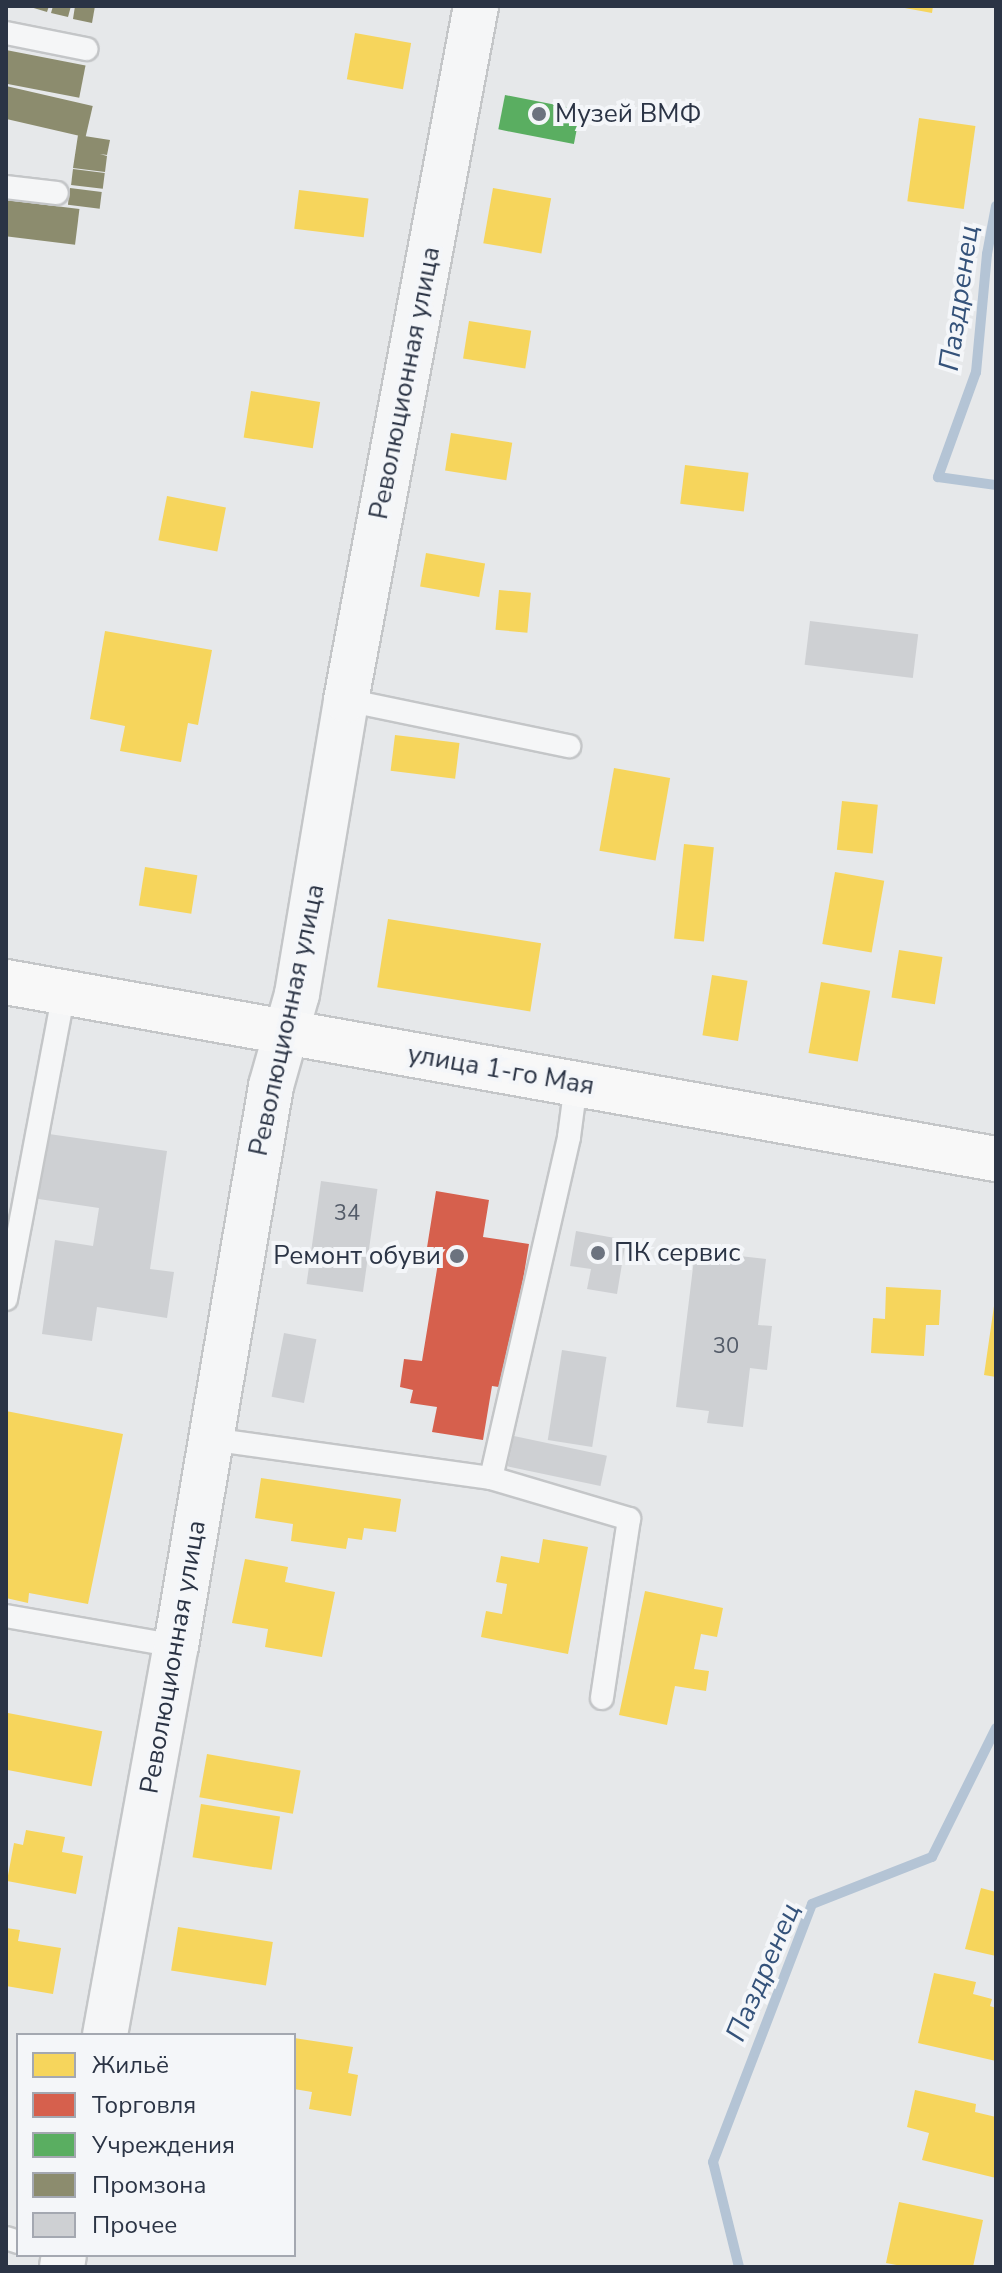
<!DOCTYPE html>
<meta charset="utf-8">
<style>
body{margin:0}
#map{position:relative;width:1002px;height:2273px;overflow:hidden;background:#e6e8ea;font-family:"Nunito Sans",sans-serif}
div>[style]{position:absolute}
.homes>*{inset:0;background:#f6d55c;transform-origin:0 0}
.shops>*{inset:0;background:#d6604d}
.public>*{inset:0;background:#5aae61;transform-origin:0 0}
.industry>*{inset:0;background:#8c8c6e;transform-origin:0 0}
.stream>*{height:10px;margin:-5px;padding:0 5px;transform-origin:5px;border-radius:5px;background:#b4c4d5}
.building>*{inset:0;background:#ced0d3;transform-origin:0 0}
.roads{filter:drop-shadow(2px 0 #c4c6c8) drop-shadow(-2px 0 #c4c6c8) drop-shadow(0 2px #c4c6c8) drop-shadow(0 -2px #c4c6c8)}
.service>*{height:22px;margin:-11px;padding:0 11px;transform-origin:11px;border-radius:11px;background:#f5f6f7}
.tertiary>*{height:44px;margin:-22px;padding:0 22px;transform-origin:22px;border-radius:22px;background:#f5f6f7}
.secondary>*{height:44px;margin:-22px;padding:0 22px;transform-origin:22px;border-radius:22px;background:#f8f8f8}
.dots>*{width:22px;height:22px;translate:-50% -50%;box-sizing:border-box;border:4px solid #f4f6f9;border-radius:50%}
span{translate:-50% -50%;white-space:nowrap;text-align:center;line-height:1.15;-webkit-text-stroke:8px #f4f6f9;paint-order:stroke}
.number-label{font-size:22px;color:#545c69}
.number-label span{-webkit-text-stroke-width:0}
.poi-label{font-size:26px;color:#2b3445}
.left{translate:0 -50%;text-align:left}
.right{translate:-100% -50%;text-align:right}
.street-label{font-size:26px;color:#2b3445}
.water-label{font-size:28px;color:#34527a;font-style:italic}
.frame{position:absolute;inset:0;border:8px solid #2b3445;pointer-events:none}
.legend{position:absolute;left:16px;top:2033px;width:280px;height:224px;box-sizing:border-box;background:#f4f6f9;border:2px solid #a4a8b1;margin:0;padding:10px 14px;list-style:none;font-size:24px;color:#2b3445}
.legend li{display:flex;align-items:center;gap:16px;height:40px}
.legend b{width:40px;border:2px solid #a4a8b1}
</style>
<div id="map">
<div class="homes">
<div style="clip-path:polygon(894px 6px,933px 6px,932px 13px)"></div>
<div style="left:355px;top:33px;width:57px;height:47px;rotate:10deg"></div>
<div style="left:919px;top:118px;width:57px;height:84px;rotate:8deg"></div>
<div style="left:493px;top:188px;width:59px;height:56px;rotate:10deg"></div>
<div style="left:299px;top:190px;width:70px;height:39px;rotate:7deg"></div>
<div style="left:469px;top:321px;width:63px;height:38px;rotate:9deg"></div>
<div style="left:251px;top:391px;width:70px;height:47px;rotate:9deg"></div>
<div style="left:451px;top:433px;width:62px;height:38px;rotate:9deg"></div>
<div style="left:685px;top:465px;width:64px;height:39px;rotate:7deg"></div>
<div style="left:167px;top:496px;width:60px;height:45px;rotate:11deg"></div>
<div style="left:426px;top:553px;width:60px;height:34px;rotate:10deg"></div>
<div style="left:499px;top:590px;width:32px;height:40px;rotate:5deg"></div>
<div style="clip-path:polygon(105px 631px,212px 650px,198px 725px,188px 723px,181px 762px,120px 751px,125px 726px,90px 719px)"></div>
<div style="left:395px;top:735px;width:65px;height:36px;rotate:7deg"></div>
<div style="left:614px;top:768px;width:57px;height:84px;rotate:10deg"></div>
<div style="left:842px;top:801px;width:36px;height:49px;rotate:6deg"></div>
<div style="left:684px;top:844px;width:30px;height:95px;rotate:6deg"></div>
<div style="left:145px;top:867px;width:53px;height:39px;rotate:9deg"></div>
<div style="left:835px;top:872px;width:50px;height:73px;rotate:10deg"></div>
<div style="left:388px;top:919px;width:155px;height:69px;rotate:9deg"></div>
<div style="left:899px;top:950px;width:44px;height:48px;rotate:9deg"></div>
<div style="left:712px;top:975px;width:36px;height:61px;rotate:9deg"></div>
<div style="left:821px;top:982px;width:50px;height:72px;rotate:10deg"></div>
<div style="clip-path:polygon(886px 1287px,941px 1290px,939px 1325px,926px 1325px,924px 1356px,871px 1353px,873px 1318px,885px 1319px)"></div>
<div style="clip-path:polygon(994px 1306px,996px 1306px,996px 1377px,984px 1375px)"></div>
<div style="clip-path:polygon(6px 1411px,123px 1434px,88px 1604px,29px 1593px,28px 1603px,6px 1598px)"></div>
<div style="clip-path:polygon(261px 1478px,401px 1499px,396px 1532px,364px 1528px,362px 1540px,348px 1538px,346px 1549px,291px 1541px,293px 1524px,255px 1518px)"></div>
<div style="clip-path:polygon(543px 1539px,588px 1547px,568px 1654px,481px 1637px,486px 1611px,502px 1614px,507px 1584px,496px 1582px,501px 1556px,539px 1563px)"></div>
<div style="clip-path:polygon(245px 1559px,288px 1567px,285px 1582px,335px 1592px,322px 1657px,265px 1647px,268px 1629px,232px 1623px)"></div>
<div style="clip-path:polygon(645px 1591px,723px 1608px,717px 1637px,701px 1634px,694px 1669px,709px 1671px,706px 1691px,675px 1686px,667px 1725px,619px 1715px)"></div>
<div style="left:8px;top:1713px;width:96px;height:56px;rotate:11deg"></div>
<div style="left:207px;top:1754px;width:95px;height:44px;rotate:10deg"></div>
<div style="left:201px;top:1804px;width:80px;height:54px;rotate:9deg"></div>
<div style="clip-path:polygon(26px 1830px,65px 1837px,62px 1852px,83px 1856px,76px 1894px,7px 1881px,14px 1843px,23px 1845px)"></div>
<div style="clip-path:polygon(981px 1888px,996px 1892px,996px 1956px,965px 1949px)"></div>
<div style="left:178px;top:1927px;width:96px;height:44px;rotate:9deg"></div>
<div style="clip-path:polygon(6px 1928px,20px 1930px,18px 1941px,61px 1948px,53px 1994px,6px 1986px)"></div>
<div style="clip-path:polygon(934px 1973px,976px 1982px,973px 1994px,992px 1999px,990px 2006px,996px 2008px,996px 2061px,918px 2043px)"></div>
<div style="clip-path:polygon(294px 2038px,353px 2047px,348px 2073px,358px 2075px,351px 2116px,309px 2109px,312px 2092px,294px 2089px)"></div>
<div style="clip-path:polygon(915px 2090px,976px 2104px,975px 2112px,996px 2117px,996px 2178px,922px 2160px,929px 2133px,907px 2127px)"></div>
<div style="clip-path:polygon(899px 2202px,983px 2220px,973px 2267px,907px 2267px,886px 2263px)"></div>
</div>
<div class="shops">
<div style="clip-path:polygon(436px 1191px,489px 1200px,483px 1237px,529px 1244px,505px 1388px,492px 1386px,483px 1440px,432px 1432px,437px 1407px,410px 1403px,413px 1390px,400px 1387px,404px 1359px,422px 1361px,438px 1263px,425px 1260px)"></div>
</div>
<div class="public">
<div style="left:505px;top:95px;width:77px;height:35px;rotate:11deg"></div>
</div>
<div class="industry">
<div style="clip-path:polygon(27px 6px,49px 6px,47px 12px)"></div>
<div style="clip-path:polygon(53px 6px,71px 6px,68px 17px,51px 13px)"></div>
<div style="clip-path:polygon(75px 6px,95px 6px,92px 23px,73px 19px)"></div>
<div style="left:6px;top:50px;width:81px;height:33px;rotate:11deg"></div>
<div style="left:6px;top:86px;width:89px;height:32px;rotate:13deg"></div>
<div style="clip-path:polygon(78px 135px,110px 140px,107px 155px,100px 154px,107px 156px,105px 172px,73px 168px)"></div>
<div style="left:73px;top:169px;width:32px;height:16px;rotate:7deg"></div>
<div style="left:70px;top:188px;width:32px;height:17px;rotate:7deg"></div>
<div style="left:6px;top:200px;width:74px;height:36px;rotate:7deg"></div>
</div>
<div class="stream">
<div style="left:996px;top:206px;width:49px;rotate:100.6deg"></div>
<div style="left:987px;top:254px;width:119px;rotate:95.3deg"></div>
<div style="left:976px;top:372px;width:112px;rotate:109.9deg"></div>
<div style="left:938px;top:477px;width:59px;rotate:7.9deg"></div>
<div style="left:739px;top:2267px;width:108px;rotate:-103.9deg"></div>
<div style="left:713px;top:2162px;width:276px;rotate:-69deg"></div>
<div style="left:812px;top:1904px;width:129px;rotate:-21.4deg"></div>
<div style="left:932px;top:1857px;width:144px;rotate:-63.6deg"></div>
</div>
<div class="building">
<div style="left:810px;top:621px;width:109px;height:44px;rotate:7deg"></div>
<div style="clip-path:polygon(42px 1133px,167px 1151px,150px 1269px,174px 1272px,167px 1318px,97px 1307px,92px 1341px,42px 1334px,55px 1240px,93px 1246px,99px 1208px,32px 1198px)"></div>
<div style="left:321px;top:1181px;width:57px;height:104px;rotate:8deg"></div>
<div style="clip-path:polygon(576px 1231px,626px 1240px,617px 1294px,587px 1289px,591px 1269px,570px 1266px)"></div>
<div style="clip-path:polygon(695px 1251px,766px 1259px,758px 1325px,772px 1326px,767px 1370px,750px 1368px,743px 1427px,707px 1423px,709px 1411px,676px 1407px)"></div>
<div style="left:284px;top:1333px;width:33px;height:65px;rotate:11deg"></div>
<div style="left:562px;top:1350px;width:45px;height:91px;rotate:9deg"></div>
<div style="left:514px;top:1436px;width:95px;height:31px;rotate:12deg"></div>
</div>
<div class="roads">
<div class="service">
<div style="left:6px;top:33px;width:82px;rotate:11.3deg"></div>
<div style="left:6px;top:187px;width:51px;rotate:6.7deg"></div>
<div style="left:346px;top:700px;width:228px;rotate:11.7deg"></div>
<div style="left:6px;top:1299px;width:312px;rotate:-79.3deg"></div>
<div style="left:210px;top:1439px;width:284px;rotate:7.9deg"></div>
<div style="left:491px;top:1478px;width:144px;rotate:16.5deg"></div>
<div style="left:629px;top:1519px;width:181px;rotate:98.6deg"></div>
<div style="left:491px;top:1478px;width:350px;rotate:-77.1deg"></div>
<div style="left:569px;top:1137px;width:53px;rotate:-82.5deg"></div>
<div style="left:6px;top:1616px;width:173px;rotate:10deg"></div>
<div style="left:6px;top:2238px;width:13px;rotate:18deg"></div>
</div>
<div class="tertiary">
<div style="left:105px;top:2035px;width:395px;rotate:-79.7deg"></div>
<div style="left:176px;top:1646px;width:568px;rotate:-80.37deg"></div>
<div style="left:271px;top:1086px;width:96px;rotate:-74.2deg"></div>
<div style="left:297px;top:994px;width:298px;rotate:-80.5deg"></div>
<div style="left:346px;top:700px;width:706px;rotate:-79.39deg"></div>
<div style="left:62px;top:2267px;width:12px;rotate:-81deg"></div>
</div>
<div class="secondary">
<div style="left:6px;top:982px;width:1006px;rotate:10.14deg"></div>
</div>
</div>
<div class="dots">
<div style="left:539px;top:114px;background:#6c737f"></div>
<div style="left:598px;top:1253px;background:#6c737f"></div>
<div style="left:457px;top:1256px;background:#6c737f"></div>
</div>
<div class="number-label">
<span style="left:347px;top:1214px">34</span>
<span style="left:726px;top:1347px">30</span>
</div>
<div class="poi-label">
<span class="left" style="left:555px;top:114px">Музей ВМФ</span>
<span class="left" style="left:614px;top:1253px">ПК сервис</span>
<span class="right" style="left:441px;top:1256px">Ремонт обуви</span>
</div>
<div class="street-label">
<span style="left:405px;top:383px;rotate:-79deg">Революционная улица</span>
<span style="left:287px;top:1020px;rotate:-78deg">Революционная улица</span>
<span style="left:501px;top:1070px;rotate:10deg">улица 1-го Мая</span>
<span style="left:173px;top:1657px;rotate:-80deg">Революционная улица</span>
</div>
<div class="water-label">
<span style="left:959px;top:298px;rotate:-82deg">Паздренец</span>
<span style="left:763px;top:1972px;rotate:-67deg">Паздренец</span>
</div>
<div class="frame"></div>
<ul class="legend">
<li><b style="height:22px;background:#f6d55c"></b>Жильё</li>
<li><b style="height:22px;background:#d6604d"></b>Торговля</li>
<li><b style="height:22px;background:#5aae61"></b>Учреждения</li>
<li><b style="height:22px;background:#8c8c6e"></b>Промзона</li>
<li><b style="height:22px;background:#ced0d3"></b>Прочее</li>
</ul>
</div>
